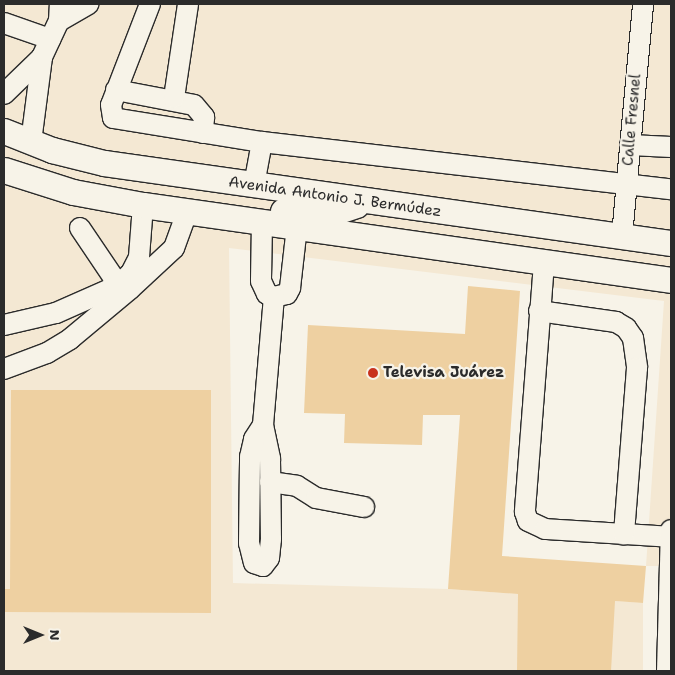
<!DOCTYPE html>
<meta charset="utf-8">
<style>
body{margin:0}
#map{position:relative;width:675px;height:675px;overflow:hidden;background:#f7f3e8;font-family:"Shantell Sans",sans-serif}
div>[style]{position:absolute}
.built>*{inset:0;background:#f4e8d3}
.building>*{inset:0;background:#eed0a1}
.roads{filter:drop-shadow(1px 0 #2b2b2b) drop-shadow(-1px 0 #2b2b2b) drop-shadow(0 1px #2b2b2b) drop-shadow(0 -1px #2b2b2b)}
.minor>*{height:20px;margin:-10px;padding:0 10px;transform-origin:10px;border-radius:10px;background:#f7f3e8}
.major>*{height:25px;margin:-12.5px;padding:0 12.5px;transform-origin:12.5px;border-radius:12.5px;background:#f7f3e8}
.dots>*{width:14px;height:14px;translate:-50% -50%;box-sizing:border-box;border:2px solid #f7f3e8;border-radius:50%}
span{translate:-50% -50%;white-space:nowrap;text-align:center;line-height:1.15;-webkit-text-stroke:4.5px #f7f3e8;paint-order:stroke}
.street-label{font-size:15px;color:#2b2b2b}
.poi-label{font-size:15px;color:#2b2b2b;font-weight:700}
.left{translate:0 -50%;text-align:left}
.frame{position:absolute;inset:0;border:5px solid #2b2b2b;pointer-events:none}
.north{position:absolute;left:15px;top:610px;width:50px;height:50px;-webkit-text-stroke:4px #f7f3e8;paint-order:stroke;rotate:90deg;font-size:14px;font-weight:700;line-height:20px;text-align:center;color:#2b2b2b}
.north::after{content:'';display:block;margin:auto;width:18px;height:22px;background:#2b2b2b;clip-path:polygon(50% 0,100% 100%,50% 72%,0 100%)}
</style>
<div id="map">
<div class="built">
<div style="clip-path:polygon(4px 4px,671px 4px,671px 566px,646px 566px,664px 301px,229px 248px,233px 583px,448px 589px,643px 603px,643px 671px,4px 671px)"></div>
</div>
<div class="building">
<div style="clip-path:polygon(468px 286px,520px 291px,502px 556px,646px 566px,643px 603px,615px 601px,611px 671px,517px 671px,518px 594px,448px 589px,460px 415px,423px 415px,422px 445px,344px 443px,345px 414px,304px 413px,308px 325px,465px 334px)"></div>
<div style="clip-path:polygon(11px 390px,211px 390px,211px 613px,4px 612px,4px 589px,10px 589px)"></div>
</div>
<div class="roads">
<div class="minor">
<div style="left:150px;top:4px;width:108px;rotate:111.1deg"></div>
<div style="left:111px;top:105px;width:13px;rotate:81deg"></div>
<div style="left:113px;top:118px;width:151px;rotate:9.2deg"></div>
<div style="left:59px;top:21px;width:34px;rotate:-30deg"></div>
<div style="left:4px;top:23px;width:49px;rotate:19.2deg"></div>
<div style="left:116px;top:90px;width:79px;rotate:10.9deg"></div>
<div style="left:194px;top:105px;width:16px;rotate:50deg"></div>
<div style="left:204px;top:117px;width:16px;rotate:94deg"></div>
<div style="left:4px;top:94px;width:53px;rotate:-44.2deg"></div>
<div style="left:174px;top:98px;width:95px;rotate:-81.5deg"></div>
<div style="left:31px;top:142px;width:86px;rotate:-82.6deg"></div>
<div style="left:42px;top:57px;width:40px;rotate:-65deg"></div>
<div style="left:59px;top:21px;width:17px;rotate:-87deg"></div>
<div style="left:630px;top:145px;width:41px;rotate:2.8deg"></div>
<div style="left:254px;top:185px;width:44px;rotate:-79.5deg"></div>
<div style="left:262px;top:142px;width:412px;rotate:6.6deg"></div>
<div style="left:262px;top:222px;width:59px;rotate:91deg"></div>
<div style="left:261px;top:281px;width:14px;rotate:65deg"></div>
<div style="left:267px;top:294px;width:8px;rotate:23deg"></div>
<div style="left:274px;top:297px;width:13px;rotate:-13deg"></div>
<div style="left:287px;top:294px;width:7px;rotate:-63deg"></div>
<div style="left:290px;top:288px;width:61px;rotate:-83.5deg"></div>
<div style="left:80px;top:228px;width:59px;rotate:56deg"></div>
<div style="left:113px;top:277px;width:21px;rotate:76deg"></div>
<div style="left:622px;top:236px;width:233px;rotate:-84.8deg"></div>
<div style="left:544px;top:263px;width:250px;rotate:94.4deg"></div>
<div style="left:525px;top:512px;width:9px;rotate:72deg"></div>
<div style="left:528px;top:521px;width:19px;rotate:25deg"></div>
<div style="left:545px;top:529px;width:126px;rotate:3.6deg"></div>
<div style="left:539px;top:311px;width:78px;rotate:8.1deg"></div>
<div style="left:616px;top:322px;width:12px;rotate:31deg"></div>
<div style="left:626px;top:328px;width:12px;rotate:55deg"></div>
<div style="left:633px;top:338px;width:30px;rotate:82deg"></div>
<div style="left:637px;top:368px;width:167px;rotate:94.5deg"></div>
<div style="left:4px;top:325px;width:53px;rotate:-13deg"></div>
<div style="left:56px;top:313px;width:67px;rotate:-23.9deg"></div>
<div style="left:117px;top:286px;width:19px;rotate:-43deg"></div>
<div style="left:131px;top:273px;width:18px;rotate:-63deg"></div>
<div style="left:139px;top:257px;width:52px;rotate:-85.6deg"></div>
<div style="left:4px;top:369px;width:46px;rotate:-20.4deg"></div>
<div style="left:47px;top:353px;width:27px;rotate:-31deg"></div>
<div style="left:70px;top:339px;width:78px;rotate:-39.8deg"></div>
<div style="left:130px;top:289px;width:60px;rotate:-43deg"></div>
<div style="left:174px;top:248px;width:38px;rotate:-70deg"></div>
<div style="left:263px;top:425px;width:35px;rotate:78deg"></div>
<div style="left:270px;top:459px;width:80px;rotate:89.3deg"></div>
<div style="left:271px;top:539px;width:19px;rotate:96deg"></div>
<div style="left:269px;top:558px;width:10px;rotate:127deg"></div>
<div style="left:263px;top:566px;width:9px;rotate:-162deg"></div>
<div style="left:254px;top:563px;width:21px;rotate:-104deg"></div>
<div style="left:249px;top:543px;width:86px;rotate:-89.3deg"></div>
<div style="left:250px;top:457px;width:18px;rotate:-77deg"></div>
<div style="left:254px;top:439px;width:17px;rotate:-57deg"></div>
<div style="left:263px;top:425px;width:128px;rotate:-85.1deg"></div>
<div style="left:270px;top:482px;width:27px;rotate:8deg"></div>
<div style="left:297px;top:486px;width:22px;rotate:32deg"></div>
<div style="left:316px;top:498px;width:49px;rotate:10.6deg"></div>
<div style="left:667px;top:671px;width:141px;rotate:-88.4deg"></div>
</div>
<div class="major">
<div style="left:4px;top:131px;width:52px;rotate:21.6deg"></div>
<div style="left:52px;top:150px;width:54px;rotate:14deg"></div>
<div style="left:104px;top:163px;width:573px;rotate:8.03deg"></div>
<div style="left:4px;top:170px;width:72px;rotate:17.7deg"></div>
<div style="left:73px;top:192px;width:71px;rotate:10.5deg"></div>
<div style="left:143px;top:205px;width:533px;rotate:8.08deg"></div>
<div style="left:283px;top:211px;width:52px;rotate:1.1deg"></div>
<div style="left:335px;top:212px;width:22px;rotate:-18deg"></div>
</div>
</div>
<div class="dots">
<div style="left:373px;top:373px;background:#c8321e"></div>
</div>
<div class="street-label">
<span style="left:632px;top:120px;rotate:-85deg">Calle Fresnel</span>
<span style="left:335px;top:197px;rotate:8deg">Avenida Antonio J. Bermúdez</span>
</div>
<div class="poi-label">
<span class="left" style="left:383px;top:373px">Televisa Juárez</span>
</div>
<div class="frame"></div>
<div class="north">N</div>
</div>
